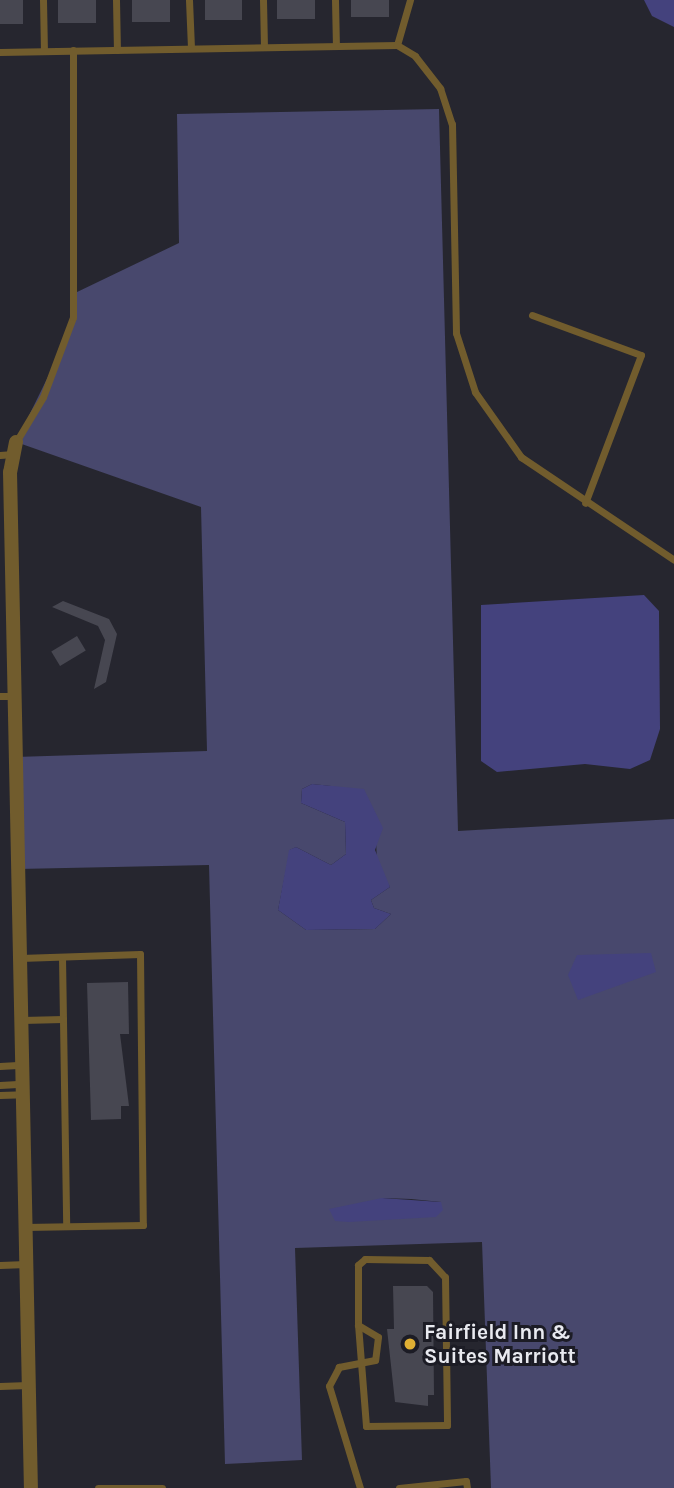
<!DOCTYPE html>
<style>
body{margin:0}
#map{position:relative;width:674px;height:1488px;overflow:hidden;background:#26262f;font-family:Karla,sans-serif}
div>[style]{position:absolute}
.green>*{inset:0;background:#48486d}
.water>*{inset:0;background:#44427d}
.building>*{inset:0;background:#474751;transform-origin:0 0}
.lane>*{height:7px;margin:-3.5px;padding:0 3.5px;transform-origin:3.5px;border-radius:3.5px;background:#715c2d}
.street>*{height:14px;margin:-7px;padding:0 7px;transform-origin:7px;border-radius:7px;background:#715c2d}
.dots>*{width:19px;height:19px;translate:-50% -50%;box-sizing:border-box;border:4px solid #1c1c25;border-radius:50%}
span{translate:-50% -50%;white-space:nowrap;text-align:center;line-height:1.15;-webkit-text-stroke:6px #1c1c25;paint-order:stroke}
.poi-label{font-size:21px;color:#e9eaf0;font-weight:700}
.left{translate:0 -50%;text-align:left}
</style>
<div id="map">
<div class="green">
<div style="clip-path:polygon(evenodd,439px 109px,458px 831px,674px 819px,674px 1488px,491px 1488px,482px 1242px,295px 1248px,302px 1460px,225px 1464px,209px 865px,18px 869px,15px 757px,207px 751px,201px 507px,16px 442px,66px 340px,75px 293px,179px 243px,177px 114px,439px 109px,312px 784px,331px 786px,376px 838px,377px 864px,390px 887px,371px 900px,374px 908px,391px 914px,375px 929px,306px 930px,278px 910px,290px 850px,296px 847px,331px 865px,346px 854px,345px 822px,301px 803px,302px 789px,312px 784px,439px 109px,382px 1198px,411px 1199px,441px 1202px,435px 1217px,404px 1217px,382px 1198px)"></div>
</div>
<div class="water">
<div style="clip-path:polygon(644px 0,674px 0,674px 27px,652px 16px)"></div>
<div style="clip-path:polygon(644px 595px,659px 611px,660px 729px,650px 760px,630px 769px,585px 764px,497px 772px,481px 761px,481px 605px)"></div>
<div style="clip-path:polygon(312px 784px,364px 789px,383px 828px,375px 850px,390px 887px,371px 900px,374px 908px,391px 914px,375px 929px,306px 930px,278px 910px,289px 850px,296px 847px,331px 865px,346px 854px,345px 822px,301px 803px,302px 789px)"></div>
<div style="clip-path:polygon(651px 953px,656px 972px,578px 1000px,568px 975px,577px 955px)"></div>
<div style="clip-path:polygon(382px 1198px,441px 1202px,443px 1210px,436px 1217px,349px 1222px,335px 1221px,329px 1209px)"></div>
</div>
<div class="building">
<div style="left:0;top:0;width:23px;height:24px"></div>
<div style="left:58px;top:0;width:38px;height:23px"></div>
<div style="left:132px;top:0;width:38px;height:22px"></div>
<div style="left:205px;top:0;width:37px;height:20px"></div>
<div style="left:277px;top:0;width:38px;height:19px"></div>
<div style="left:351px;top:0;width:38px;height:17px"></div>
<div style="clip-path:polygon(63px 601px,109px 619px,117px 634px,106px 682px,94px 689px,105px 640px,98px 626px,52px 607px)"></div>
<div style="left:77px;top:636px;width:17px;height:30px;rotate:59deg"></div>
<div style="clip-path:polygon(128px 982px,129px 1034px,120px 1034px,129px 1106px,121px 1106px,121px 1119px,91px 1120px,87px 983px)"></div>
<div style="clip-path:polygon(393px 1286px,427px 1286px,433px 1292px,434px 1395px,428px 1395px,428px 1406px,395px 1402px,387px 1329px,394px 1329px)"></div>
</div>
<div class="lane">
<div style="left:43px;top:0;width:51px;rotate:88.9deg"></div>
<div style="left:116px;top:0;width:50px;rotate:88.9deg"></div>
<div style="left:189px;top:0;width:48px;rotate:87.6deg"></div>
<div style="left:263px;top:0;width:47px;rotate:88.8deg"></div>
<div style="left:335px;top:0;width:46px;rotate:88.8deg"></div>
<div style="left:397px;top:45px;width:47px;rotate:-73.9deg"></div>
<div style="left:0;top:52px;width:397px;rotate:-1deg"></div>
<div style="left:397px;top:45px;width:21px;rotate:31deg"></div>
<div style="left:415px;top:56px;width:41px;rotate:52deg"></div>
<div style="left:440px;top:88px;width:38px;rotate:72deg"></div>
<div style="left:452px;top:124px;width:209px;rotate:88.9deg"></div>
<div style="left:456px;top:333px;width:62px;rotate:72.1deg"></div>
<div style="left:475px;top:392px;width:80px;rotate:54.7deg"></div>
<div style="left:521px;top:457px;width:184px;rotate:33.9deg"></div>
<div style="left:532px;top:315px;width:116px;rotate:20.2deg"></div>
<div style="left:641px;top:355px;width:158px;rotate:110.7deg"></div>
<div style="left:16px;top:442px;width:52px;rotate:-59deg"></div>
<div style="left:43px;top:397px;width:85px;rotate:-69.4deg"></div>
<div style="left:73px;top:317px;width:267px;rotate:-90deg"></div>
<div style="left:0;top:455px;width:13px;rotate:-4deg"></div>
<div style="left:0;top:696px;width:14px"></div>
<div style="left:62px;top:957px;width:269px;rotate:89.1deg"></div>
<div style="left:20px;top:958px;width:120px;rotate:-1.9deg"></div>
<div style="left:140px;top:954px;width:271px;rotate:89.4deg"></div>
<div style="left:143px;top:1225px;width:118px;rotate:179deg"></div>
<div style="left:22px;top:1020px;width:41px;rotate:-1.4deg"></div>
<div style="left:0;top:1066px;width:22px;rotate:-3deg"></div>
<div style="left:0;top:1085px;width:22px;rotate:-3deg"></div>
<div style="left:0;top:1095px;width:23px;rotate:-2deg"></div>
<div style="left:365px;top:1259px;width:64px;rotate:0.9deg"></div>
<div style="left:429px;top:1260px;width:23px;rotate:47deg"></div>
<div style="left:445px;top:1277px;width:148px;rotate:89.2deg"></div>
<div style="left:447px;top:1425px;width:81px;rotate:179.3deg"></div>
<div style="left:366px;top:1426px;width:101px;rotate:-94.5deg"></div>
<div style="left:358px;top:1325px;width:60px;rotate:-90deg"></div>
<div style="left:358px;top:1265px;width:9px;rotate:-41deg"></div>
<div style="left:0;top:1265px;width:26px;rotate:-2deg"></div>
<div style="left:358px;top:1325px;width:23px;rotate:31deg"></div>
<div style="left:378px;top:1337px;width:23px;rotate:97deg"></div>
<div style="left:375px;top:1360px;width:37px;rotate:169deg"></div>
<div style="left:339px;top:1367px;width:21px;rotate:118deg"></div>
<div style="left:329px;top:1386px;width:107px;rotate:73.1deg"></div>
<div style="left:0;top:1386px;width:28px;rotate:-2deg"></div>
<div style="left:98px;top:1488px;width:64px"></div>
<div style="left:399px;top:1488px;width:67px;rotate:-6deg"></div>
<div style="left:466px;top:1481px;width:7px;rotate:82deg"></div>
</div>
<div class="street">
<div style="left:16px;top:442px;width:31px;rotate:101deg"></div>
<div style="left:10px;top:472px;width:1016px;rotate:88.82deg"></div>
</div>
<div class="dots">
<div style="left:410px;top:1344px;background:#e0b034"></div>
</div>
<div class="poi-label">
<span class="left" style="left:424px;top:1344px">Fairfield Inn &amp;<br>Suites Marriott</span>
</div>
</div>
